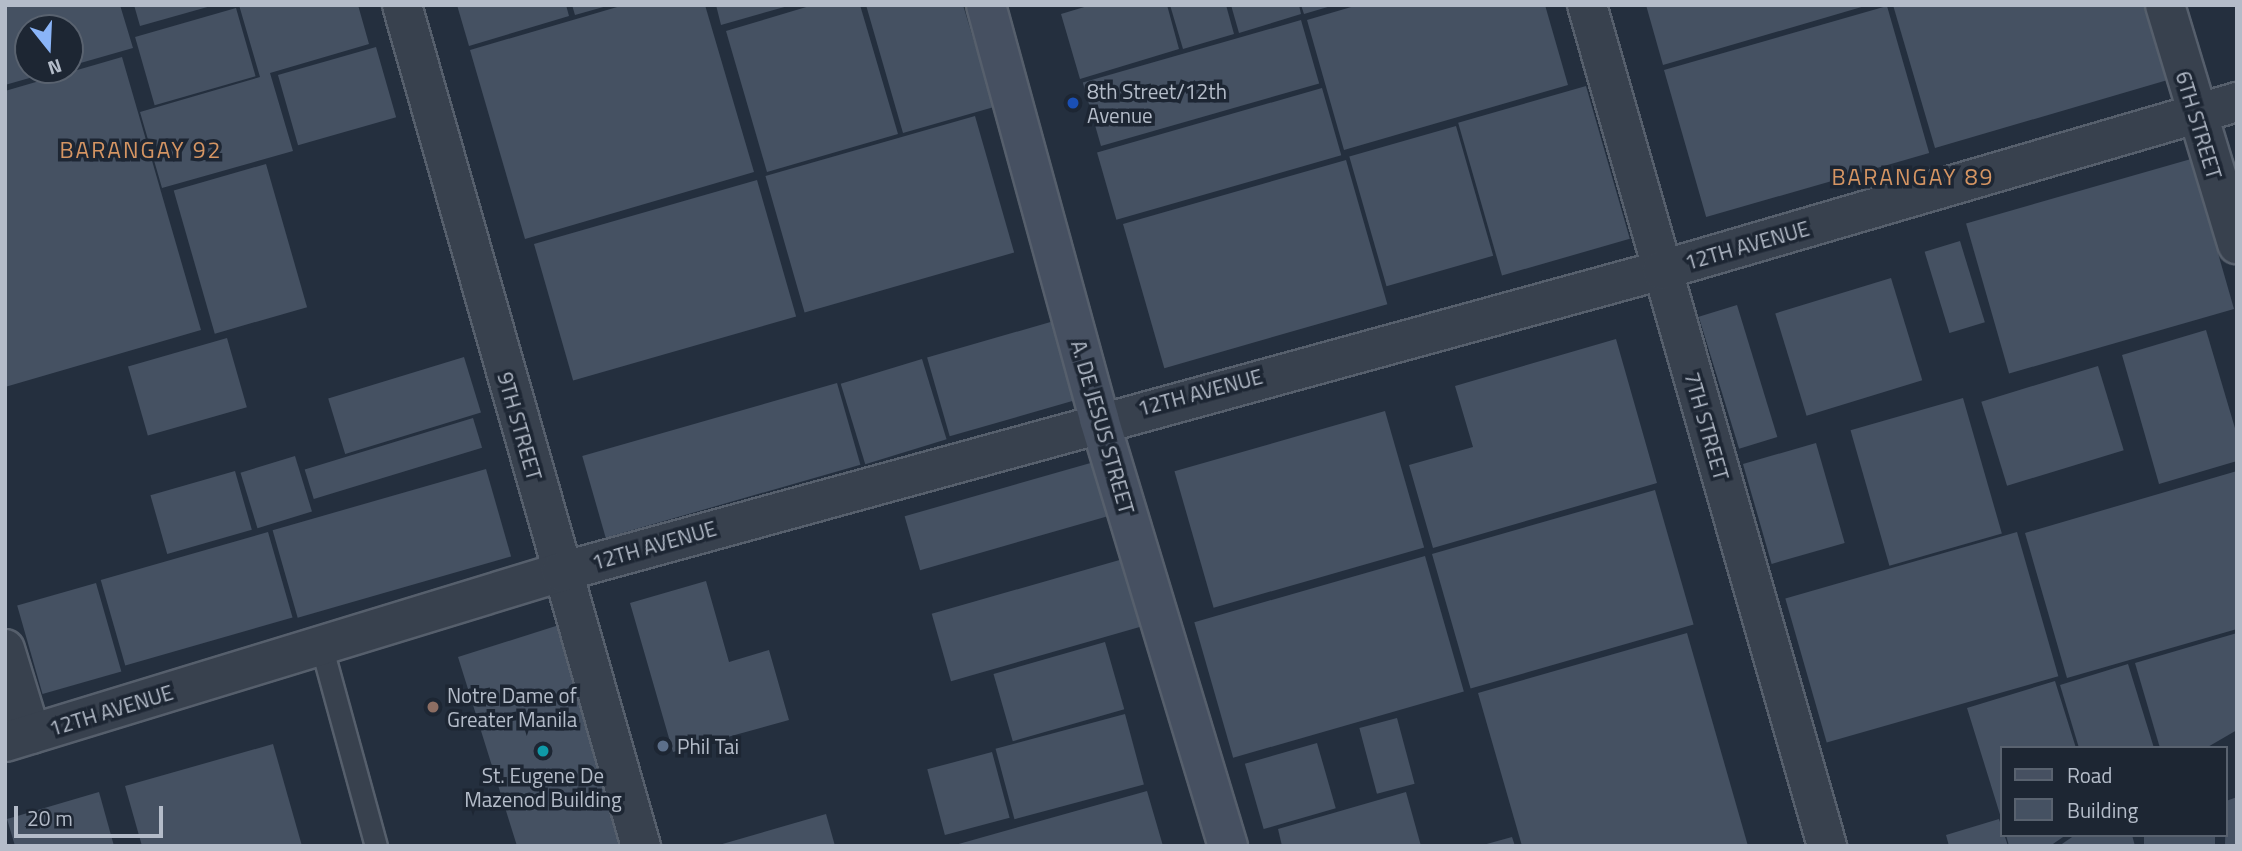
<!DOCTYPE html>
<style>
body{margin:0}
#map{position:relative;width:2242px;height:851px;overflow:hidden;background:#242f3e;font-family:"Titillium Web",sans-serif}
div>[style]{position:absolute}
.building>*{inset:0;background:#455162;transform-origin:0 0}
.roads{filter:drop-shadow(2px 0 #565f6c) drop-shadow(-2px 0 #565f6c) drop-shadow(0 2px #565f6c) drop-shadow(0 -2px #565f6c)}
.lane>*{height:21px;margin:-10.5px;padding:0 10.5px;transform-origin:10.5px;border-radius:10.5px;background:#38414e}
.street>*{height:38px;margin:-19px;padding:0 19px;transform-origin:19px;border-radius:19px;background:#38414e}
.secondary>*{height:38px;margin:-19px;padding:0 19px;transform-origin:19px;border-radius:19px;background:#465061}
.dots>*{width:19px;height:19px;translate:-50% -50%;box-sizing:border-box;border:4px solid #1d2633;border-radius:50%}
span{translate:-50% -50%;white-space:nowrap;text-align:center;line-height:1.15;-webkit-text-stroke:7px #1d2633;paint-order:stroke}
.poi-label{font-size:21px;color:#b4bcc9}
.left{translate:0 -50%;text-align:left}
.street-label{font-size:21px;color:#b4bcc9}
.neighbourhood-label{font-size:23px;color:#d59563;letter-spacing:2px}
.frame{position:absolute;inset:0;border:7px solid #b4bcc9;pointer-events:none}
.legend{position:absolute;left:2000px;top:746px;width:228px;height:91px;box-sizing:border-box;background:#1d2633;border:2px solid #59626f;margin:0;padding:9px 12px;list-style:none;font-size:21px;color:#b4bcc9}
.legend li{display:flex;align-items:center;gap:14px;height:35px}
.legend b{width:35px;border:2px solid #59626f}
.north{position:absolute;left:14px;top:14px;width:70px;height:70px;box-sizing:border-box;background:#1d2633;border:2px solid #59626f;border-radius:50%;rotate:162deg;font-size:19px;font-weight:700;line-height:28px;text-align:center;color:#b4bcc9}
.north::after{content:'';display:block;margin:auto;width:24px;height:32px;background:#8ab4f8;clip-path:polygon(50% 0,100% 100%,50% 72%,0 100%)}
.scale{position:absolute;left:14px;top:806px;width:149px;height:32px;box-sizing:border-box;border:4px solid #b4bcc9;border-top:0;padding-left:9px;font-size:21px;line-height:24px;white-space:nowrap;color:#b4bcc9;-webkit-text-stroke:5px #1d2633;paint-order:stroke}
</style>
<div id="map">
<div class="building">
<div style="clip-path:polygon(5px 5px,120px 5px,133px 48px,70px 66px,70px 28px,28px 28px,28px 70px,54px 71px,5px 85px)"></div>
<div style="clip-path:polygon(134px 5px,211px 5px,211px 6px,140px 26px)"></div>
<div style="clip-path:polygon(239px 5px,358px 5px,369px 44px,270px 73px,293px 151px,162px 188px,140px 112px,260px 77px)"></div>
<div style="clip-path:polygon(457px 5px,566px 5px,569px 16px,469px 46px)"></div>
<div style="clip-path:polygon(572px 5px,607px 5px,607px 6px,575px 15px)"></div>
<div style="clip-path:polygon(624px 5px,705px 5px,754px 172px,525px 239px,470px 50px)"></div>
<div style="clip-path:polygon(716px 5px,788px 5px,788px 6px,721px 25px)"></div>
<div style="clip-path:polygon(813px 5px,860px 5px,898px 134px,767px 172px,726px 31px)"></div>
<div style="clip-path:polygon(866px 5px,963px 5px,994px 107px,903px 133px)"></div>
<div style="clip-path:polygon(1091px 5px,1167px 5px,1179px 49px,1080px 79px,1061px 14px)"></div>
<div style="clip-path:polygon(1170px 5px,1226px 5px,1234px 34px,1183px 49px)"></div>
<div style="clip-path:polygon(1231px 5px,1299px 5px,1301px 14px,1239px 33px)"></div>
<div style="clip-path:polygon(1301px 5px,1331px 5px,1331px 6px,1304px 14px)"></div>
<div style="clip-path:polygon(1358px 5px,1545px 5px,1568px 85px,1344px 150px,1307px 20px)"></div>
<div style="clip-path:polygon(1646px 5px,1865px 5px,1865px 6px,1663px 65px)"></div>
<div style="clip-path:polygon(1893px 5px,2150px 5px,2171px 79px,1935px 148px)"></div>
<div style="left:1887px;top:6px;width:153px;height:232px;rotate:74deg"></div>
<div style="left:236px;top:8px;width:71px;height:105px;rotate:74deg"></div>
<div style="left:1301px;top:20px;width:66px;height:227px;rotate:74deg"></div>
<div style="left:376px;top:47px;width:73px;height:102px;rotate:74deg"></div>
<div style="clip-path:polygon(122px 57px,201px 330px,5px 387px,5px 91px)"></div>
<div style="left:1586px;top:86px;width:159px;height:133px;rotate:74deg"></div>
<div style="left:1322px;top:88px;width:70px;height:234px;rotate:74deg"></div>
<div style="left:975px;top:116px;width:142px;height:218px;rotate:74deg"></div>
<div style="left:1456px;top:126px;width:135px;height:111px;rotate:74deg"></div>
<div style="left:2191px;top:159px;width:156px;height:234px;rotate:74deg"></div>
<div style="left:1346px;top:160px;width:150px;height:232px;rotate:74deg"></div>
<div style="left:266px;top:164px;width:149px;height:96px;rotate:74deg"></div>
<div style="left:757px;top:180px;width:142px;height:232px;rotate:74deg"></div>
<div style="left:1960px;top:241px;width:85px;height:37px;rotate:73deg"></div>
<div style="left:1891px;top:278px;width:107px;height:121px;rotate:73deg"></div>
<div style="left:1737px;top:305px;width:138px;height:40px;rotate:73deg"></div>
<div style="left:1054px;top:321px;width:82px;height:132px;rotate:74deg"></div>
<div style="clip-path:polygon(2206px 330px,2237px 435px,2237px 461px,2159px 484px,2122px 355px)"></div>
<div style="left:227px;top:338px;width:72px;height:103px;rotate:74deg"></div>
<div style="clip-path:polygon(1616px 339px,1657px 483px,1433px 548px,1409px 465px,1473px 447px,1455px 386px)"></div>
<div style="left:464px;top:357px;width:58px;height:142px;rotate:73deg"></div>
<div style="left:922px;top:359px;width:84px;height:85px;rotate:73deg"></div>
<div style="left:2098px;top:366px;width:88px;height:122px;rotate:73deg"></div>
<div style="left:837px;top:383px;width:85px;height:265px;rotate:74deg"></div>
<div style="left:1963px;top:398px;width:141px;height:117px;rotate:74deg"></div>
<div style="left:1385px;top:411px;width:142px;height:219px;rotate:74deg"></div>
<div style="left:473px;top:418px;width:31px;height:176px;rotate:73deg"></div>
<div style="left:1816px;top:443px;width:104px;height:76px;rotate:74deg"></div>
<div style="left:295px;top:456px;width:58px;height:57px;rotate:73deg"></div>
<div style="left:1094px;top:462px;width:56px;height:197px;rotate:74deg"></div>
<div style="left:486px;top:469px;width:91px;height:222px;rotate:74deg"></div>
<div style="left:235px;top:471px;width:61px;height:88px;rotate:74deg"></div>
<div style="clip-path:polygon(2237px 471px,2237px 629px,2067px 678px,2025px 533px)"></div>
<div style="left:1655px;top:490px;width:140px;height:232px;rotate:74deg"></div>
<div style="left:268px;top:532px;width:89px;height:174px;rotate:74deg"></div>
<div style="left:2017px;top:532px;width:150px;height:241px;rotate:74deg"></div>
<div style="left:1425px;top:556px;width:141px;height:240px;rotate:74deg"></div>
<div style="left:1123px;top:559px;width:70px;height:199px;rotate:74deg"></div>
<div style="clip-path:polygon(706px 581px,729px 662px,769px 650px,789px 720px,673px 752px,630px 603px)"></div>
<div style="left:96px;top:583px;width:92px;height:82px;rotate:74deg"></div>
<div style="clip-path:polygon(559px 625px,626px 846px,517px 846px,458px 657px)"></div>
<div style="clip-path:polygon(1687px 633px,1748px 846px,1522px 846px,1478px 693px)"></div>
<div style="clip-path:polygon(2237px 633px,2237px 730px,2206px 748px,2160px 748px,2135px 663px)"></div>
<div style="left:1105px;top:642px;width:70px;height:116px;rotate:74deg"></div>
<div style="clip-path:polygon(2128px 664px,2154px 748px,2079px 748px,2060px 685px)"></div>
<div style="clip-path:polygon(2055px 681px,2076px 748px,2002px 748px,2002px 821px,1967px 708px)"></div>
<div style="left:1125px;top:714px;width:73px;height:134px;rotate:75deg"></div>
<div style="left:1397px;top:718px;width:68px;height:39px;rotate:75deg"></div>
<div style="left:1317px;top:743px;width:68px;height:75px;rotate:74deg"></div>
<div style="clip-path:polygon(273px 744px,302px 846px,142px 846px,125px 786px)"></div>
<div style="left:992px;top:752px;width:68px;height:67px;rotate:75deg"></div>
<div style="clip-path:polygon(1147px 791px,1163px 846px,955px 846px,955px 845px)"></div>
<div style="clip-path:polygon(99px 792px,114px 846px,15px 846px,7px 819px)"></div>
<div style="clip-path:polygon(1406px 792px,1421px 846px,1282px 846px,1278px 829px)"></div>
<div style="clip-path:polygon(2237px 797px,2237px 846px,2225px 846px,2226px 801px)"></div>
<div style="clip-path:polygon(826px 814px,835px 846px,719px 846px,719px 845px)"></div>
<div style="clip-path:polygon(1999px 819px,2008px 846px,1949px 846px,1946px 835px)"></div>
<div style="clip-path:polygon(2006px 835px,2066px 835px,2050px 846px,2009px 846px)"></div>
<div style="clip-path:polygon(2075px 835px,2132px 835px,2135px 846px,2059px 846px)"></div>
<div style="left:2144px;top:835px;width:71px;height:11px"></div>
<div style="clip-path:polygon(1512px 837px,1515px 846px,1484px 846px,1483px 845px)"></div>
</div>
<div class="roads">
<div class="lane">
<div style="left:321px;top:645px;width:208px;rotate:74.7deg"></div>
</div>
<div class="street">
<div style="left:402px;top:5px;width:874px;rotate:74.14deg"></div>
<div style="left:1587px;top:5px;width:875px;rotate:74.07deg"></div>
<div style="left:2165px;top:5px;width:250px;rotate:73.2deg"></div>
<div style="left:5px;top:649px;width:89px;rotate:73deg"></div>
<div style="left:5px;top:742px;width:581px;rotate:-17deg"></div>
<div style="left:561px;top:572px;width:1142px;rotate:-15.34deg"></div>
<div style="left:1662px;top:270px;width:599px;rotate:-16.29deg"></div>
</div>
<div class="secondary">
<div style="left:986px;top:5px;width:429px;rotate:74.7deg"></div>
<div style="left:1099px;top:419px;width:446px;rotate:73.2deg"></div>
</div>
</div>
<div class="dots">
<div style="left:1073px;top:103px;background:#1a4fb4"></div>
<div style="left:433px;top:707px;background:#8d6e63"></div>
<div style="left:663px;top:746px;background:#5c6f8a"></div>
<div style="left:543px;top:751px;background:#0f9aa8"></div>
</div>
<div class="poi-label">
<span class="left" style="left:1087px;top:103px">8th Street/12th<br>Avenue</span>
<span class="left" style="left:447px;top:707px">Notre Dame of<br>Greater Manila</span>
<span class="left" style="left:677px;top:746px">Phil Tai</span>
<span style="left:543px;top:787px">St. Eugene De<br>Mazenod Building</span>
</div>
<div class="street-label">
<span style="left:2199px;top:125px;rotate:73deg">6TH STREET</span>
<span style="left:1747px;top:245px;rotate:-16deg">12TH AVENUE</span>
<span style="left:1200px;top:392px;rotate:-15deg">12TH AVENUE</span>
<span style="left:520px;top:426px;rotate:74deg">9TH STREET</span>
<span style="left:1707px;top:426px;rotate:74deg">7TH STREET</span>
<span style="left:1103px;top:427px;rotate:74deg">A. DE JESUS STREET</span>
<span style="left:654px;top:545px;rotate:-16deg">12TH AVENUE</span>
<span style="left:111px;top:710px;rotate:-17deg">12TH AVENUE</span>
</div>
<div class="neighbourhood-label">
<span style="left:141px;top:150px">BARANGAY 92</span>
<span style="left:1913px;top:177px">BARANGAY 89</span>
</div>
<div class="frame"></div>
<ul class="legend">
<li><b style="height:9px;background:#465061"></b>Road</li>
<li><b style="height:19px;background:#455162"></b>Building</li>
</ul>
<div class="north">N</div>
<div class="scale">20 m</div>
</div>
